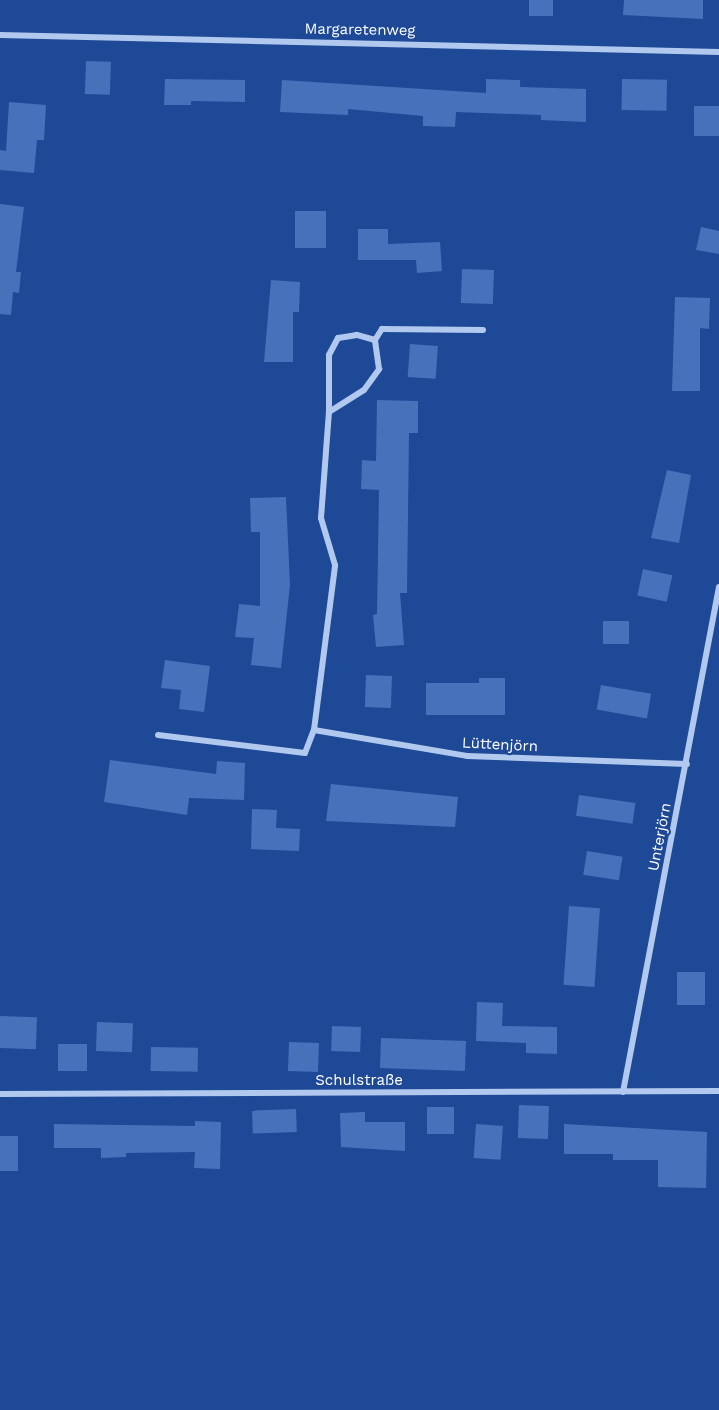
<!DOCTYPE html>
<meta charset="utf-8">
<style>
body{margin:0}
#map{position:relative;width:719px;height:1410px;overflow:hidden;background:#1e4996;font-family:"Work Sans",sans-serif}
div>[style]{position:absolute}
.building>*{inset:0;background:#4672bc;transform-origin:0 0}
.street>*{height:6px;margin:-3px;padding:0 3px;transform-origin:3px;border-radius:3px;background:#b2c9ef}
span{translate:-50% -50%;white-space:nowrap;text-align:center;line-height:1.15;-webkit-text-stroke:4.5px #1e4996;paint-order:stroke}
.street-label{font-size:15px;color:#fff}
</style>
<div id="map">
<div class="building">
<div style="left:529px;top:0;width:24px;height:16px"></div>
<div style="clip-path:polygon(624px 0,703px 0,703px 19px,623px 15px)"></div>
<div style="left:86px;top:61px;width:25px;height:33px;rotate:2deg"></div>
<div style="clip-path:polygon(165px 79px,245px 80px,245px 102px,191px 101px,191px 105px,164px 105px)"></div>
<div style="clip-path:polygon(486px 79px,520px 80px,520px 87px,586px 89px,586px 122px,541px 120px,541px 115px,456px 112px,455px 127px,423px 126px,423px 116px,348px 109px,348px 115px,280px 112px,282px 80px,486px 93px)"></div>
<div style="left:622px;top:79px;width:45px;height:31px;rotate:1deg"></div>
<div style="clip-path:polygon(9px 102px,46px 105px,44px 140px,37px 140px,34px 173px,0 170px,0 150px,6px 151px)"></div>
<div style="left:694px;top:106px;width:25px;height:30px"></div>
<div style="clip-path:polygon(0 204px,24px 207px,16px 272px,21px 272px,19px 293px,13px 292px,11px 315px,0 314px)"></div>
<div style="left:326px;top:211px;width:37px;height:31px;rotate:90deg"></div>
<div style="clip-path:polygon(701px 227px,719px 231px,719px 254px,696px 250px)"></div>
<div style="clip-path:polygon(358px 229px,388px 229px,388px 244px,440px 242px,442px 271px,417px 273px,416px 260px,358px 260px)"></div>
<div style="left:462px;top:269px;width:32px;height:34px;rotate:2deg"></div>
<div style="clip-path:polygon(271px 280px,300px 282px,299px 312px,293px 312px,293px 362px,264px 362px)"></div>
<div style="clip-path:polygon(675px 297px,710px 298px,709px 329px,700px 328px,700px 391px,672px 391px)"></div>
<div style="left:410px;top:344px;width:28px;height:33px;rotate:4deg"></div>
<div style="clip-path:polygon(377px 400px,418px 401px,418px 433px,409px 433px,407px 593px,400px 593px,404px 645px,376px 647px,373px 615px,377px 614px,379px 490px,361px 489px,362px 460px,376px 461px)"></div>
<div style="clip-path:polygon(667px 470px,691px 475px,679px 543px,651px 538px)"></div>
<div style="clip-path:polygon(286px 497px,290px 585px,281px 668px,251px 665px,254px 638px,235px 637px,239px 604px,260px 606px,260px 532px,251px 532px,250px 498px)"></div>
<div style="left:643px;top:569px;width:30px;height:27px;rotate:12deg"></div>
<div style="left:629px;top:621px;width:23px;height:26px;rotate:90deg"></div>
<div style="clip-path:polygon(165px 660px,210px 666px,204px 712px,179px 709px,181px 690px,161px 688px)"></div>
<div style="left:366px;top:675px;width:26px;height:32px;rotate:2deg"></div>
<div style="clip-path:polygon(479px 678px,505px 678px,505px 715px,426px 715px,426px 683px,479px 683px)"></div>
<div style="left:601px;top:685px;width:51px;height:25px;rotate:10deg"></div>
<div style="clip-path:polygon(110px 760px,216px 774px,217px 761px,245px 763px,244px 800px,189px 798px,187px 815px,104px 802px)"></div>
<div style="clip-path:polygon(331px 784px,458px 797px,455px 827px,326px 821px)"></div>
<div style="left:579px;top:795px;width:57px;height:21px;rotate:8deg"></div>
<div style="clip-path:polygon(252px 809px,277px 810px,276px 828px,300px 829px,299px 851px,251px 849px)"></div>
<div style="left:587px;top:851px;width:36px;height:24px;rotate:9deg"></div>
<div style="left:569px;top:906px;width:31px;height:79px;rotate:4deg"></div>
<div style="left:677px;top:972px;width:28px;height:33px"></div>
<div style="clip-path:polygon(477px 1002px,503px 1003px,502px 1026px,557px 1027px,557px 1054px,526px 1053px,526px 1043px,476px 1041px)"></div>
<div style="left:0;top:1016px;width:37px;height:32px;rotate:2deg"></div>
<div style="left:97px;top:1022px;width:36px;height:29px;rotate:2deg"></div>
<div style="left:332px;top:1026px;width:29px;height:25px;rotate:2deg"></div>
<div style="left:381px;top:1038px;width:85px;height:30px;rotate:2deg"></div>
<div style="left:289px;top:1042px;width:30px;height:29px;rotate:2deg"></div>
<div style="left:58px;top:1044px;width:29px;height:27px"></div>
<div style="left:151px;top:1047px;width:47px;height:24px;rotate:1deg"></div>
<div style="left:519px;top:1105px;width:30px;height:33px;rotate:2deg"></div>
<div style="left:427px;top:1107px;width:27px;height:27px"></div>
<div style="left:296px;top:1109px;width:23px;height:44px;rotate:88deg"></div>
<div style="clip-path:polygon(365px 1112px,365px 1122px,405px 1122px,405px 1151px,341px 1147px,340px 1113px)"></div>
<div style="clip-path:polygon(195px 1121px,221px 1122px,220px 1169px,194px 1168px,195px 1152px,126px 1153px,126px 1157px,101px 1158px,101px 1148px,54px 1148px,54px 1124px,195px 1126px)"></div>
<div style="left:476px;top:1124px;width:27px;height:34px;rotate:4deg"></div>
<div style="clip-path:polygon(564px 1124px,707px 1132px,706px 1188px,658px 1187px,658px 1160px,613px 1160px,613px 1154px,564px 1154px)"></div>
<div style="left:0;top:1136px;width:18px;height:35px"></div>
</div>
<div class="street">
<div style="left:0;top:35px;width:719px;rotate:1.35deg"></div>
<div style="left:375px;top:340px;width:13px;rotate:-58deg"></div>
<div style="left:382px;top:329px;width:101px;rotate:0.6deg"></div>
<div style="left:314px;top:730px;width:155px;rotate:9.6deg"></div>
<div style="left:467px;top:756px;width:220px;rotate:2.1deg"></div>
<div style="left:158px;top:735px;width:148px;rotate:7deg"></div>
<div style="left:305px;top:753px;width:25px;rotate:-69deg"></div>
<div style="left:314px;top:730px;width:166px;rotate:-82.7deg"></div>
<div style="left:335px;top:565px;width:49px;rotate:-106.6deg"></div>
<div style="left:321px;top:518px;width:106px;rotate:-85.7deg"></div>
<div style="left:329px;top:412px;width:41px;rotate:-32.2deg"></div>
<div style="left:364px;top:390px;width:26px;rotate:-54deg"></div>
<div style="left:379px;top:369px;width:29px;rotate:-98deg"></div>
<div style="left:375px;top:340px;width:19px;rotate:-164deg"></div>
<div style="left:357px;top:335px;width:19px;rotate:171deg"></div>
<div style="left:338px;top:338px;width:19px;rotate:118deg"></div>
<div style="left:329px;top:355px;width:57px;rotate:90deg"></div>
<div style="left:623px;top:1092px;width:514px;rotate:-79.24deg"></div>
<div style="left:0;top:1094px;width:719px;rotate:-0.24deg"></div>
</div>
<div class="street-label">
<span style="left:360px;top:30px;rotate:1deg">Margaretenweg</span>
<span style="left:500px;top:745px;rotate:3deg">Lüttenjörn</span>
<span style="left:660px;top:837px;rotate:-79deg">Unterjörn</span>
<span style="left:359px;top:1081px">Schulstraße</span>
</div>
</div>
